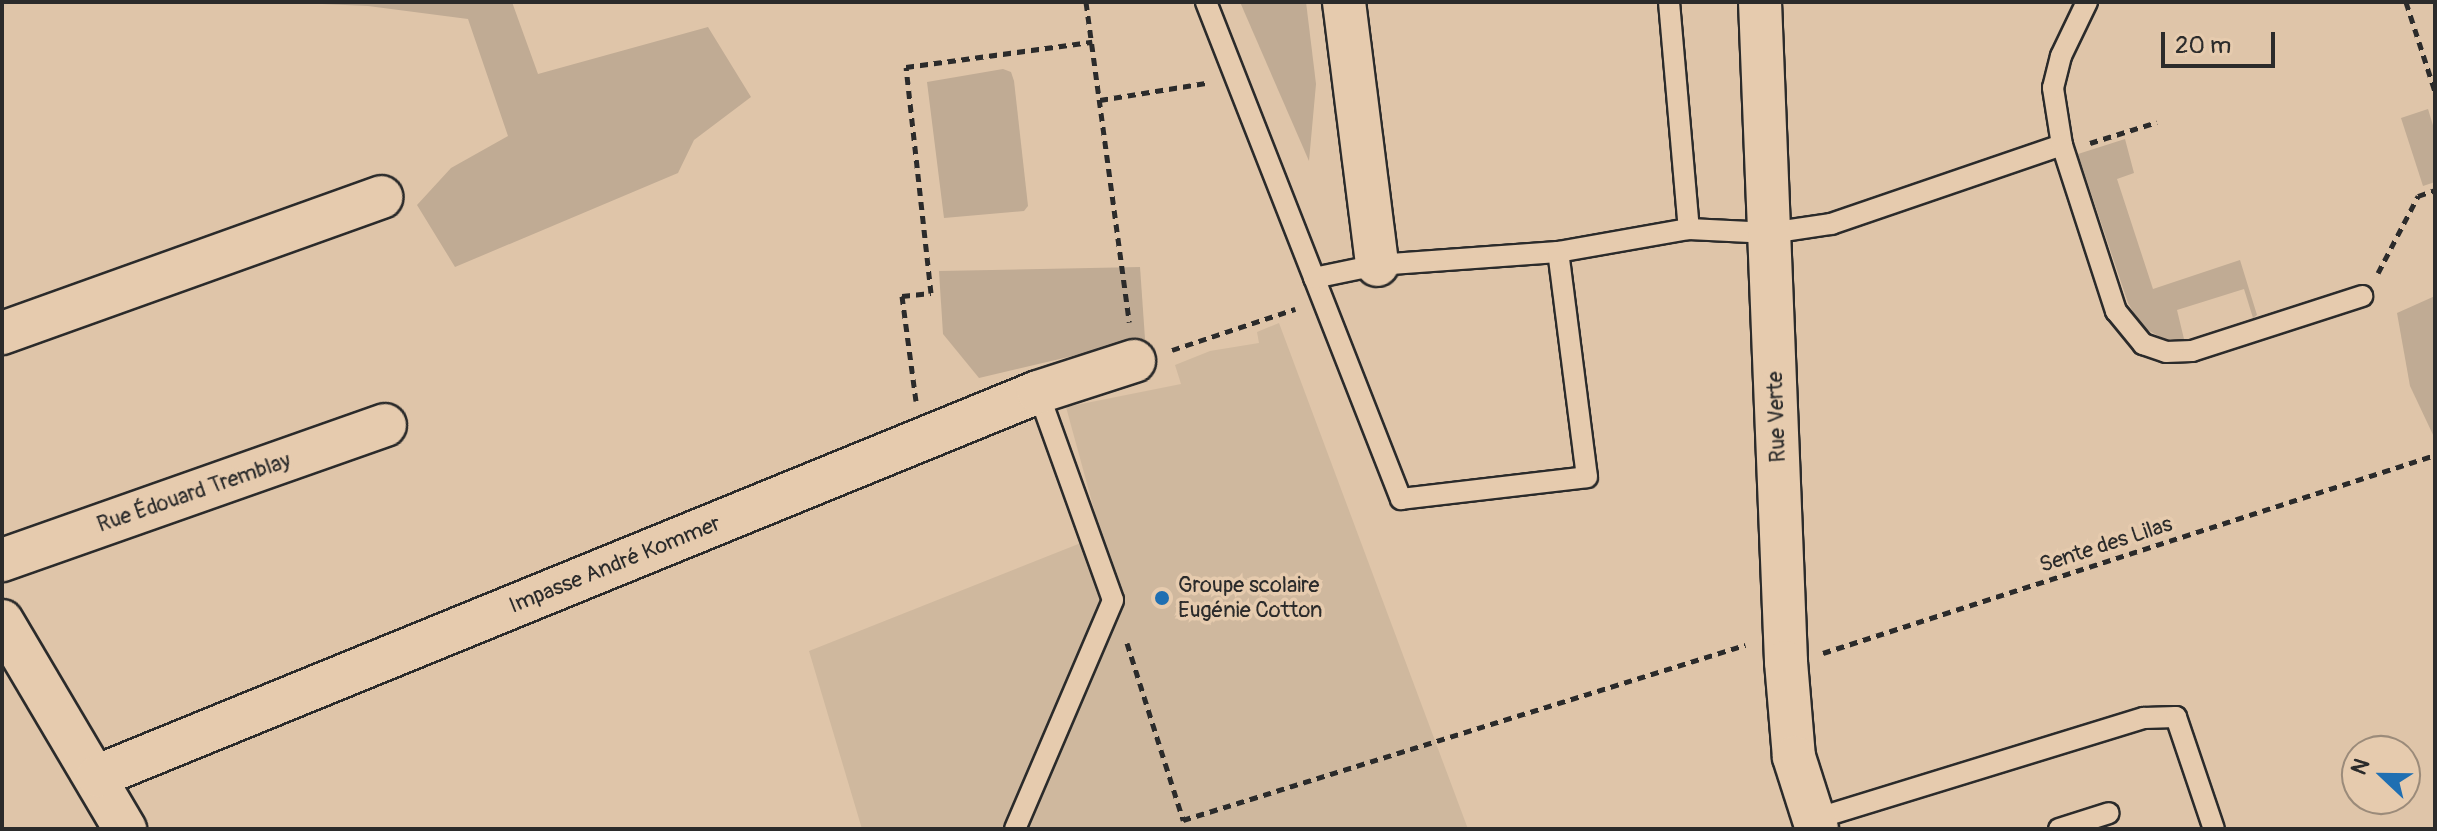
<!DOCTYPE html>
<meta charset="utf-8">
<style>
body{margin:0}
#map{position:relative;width:2437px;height:831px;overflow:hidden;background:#dfc5a9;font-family:Pangolin,sans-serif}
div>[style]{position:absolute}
.built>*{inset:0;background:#cfb89e}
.green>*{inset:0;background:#c0ab94}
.path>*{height:5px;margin-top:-2.5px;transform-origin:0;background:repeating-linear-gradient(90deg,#2b2b2b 0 8px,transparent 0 14px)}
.roads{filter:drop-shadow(2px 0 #2b2b2b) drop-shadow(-2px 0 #2b2b2b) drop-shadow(0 2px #2b2b2b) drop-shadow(0 -2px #2b2b2b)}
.lane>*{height:20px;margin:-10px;padding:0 10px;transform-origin:10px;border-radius:10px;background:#e6cbae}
.street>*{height:42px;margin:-21px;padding:0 21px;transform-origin:21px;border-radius:21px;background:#e6cbae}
.dots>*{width:22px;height:22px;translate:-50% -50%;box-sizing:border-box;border:4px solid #e6cbae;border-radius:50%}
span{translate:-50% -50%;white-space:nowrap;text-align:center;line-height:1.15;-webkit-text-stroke:7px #e6cbae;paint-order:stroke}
.street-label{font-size:22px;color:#2b2b2b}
.poi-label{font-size:22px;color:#2b2b2b}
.left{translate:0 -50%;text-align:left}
.frame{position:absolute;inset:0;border:4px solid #2b2b2b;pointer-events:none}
.north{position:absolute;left:2341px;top:735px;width:80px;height:80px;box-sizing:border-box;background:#e6cbae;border:2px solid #9b8b7a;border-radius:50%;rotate:292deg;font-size:22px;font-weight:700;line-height:32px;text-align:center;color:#2b2b2b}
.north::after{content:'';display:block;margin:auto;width:28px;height:36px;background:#1f6fb2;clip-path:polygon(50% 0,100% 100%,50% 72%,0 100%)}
.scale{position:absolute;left:2161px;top:32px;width:114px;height:36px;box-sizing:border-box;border:4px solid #2b2b2b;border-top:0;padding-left:10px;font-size:24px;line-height:28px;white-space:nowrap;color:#2b2b2b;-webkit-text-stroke:6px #e6cbae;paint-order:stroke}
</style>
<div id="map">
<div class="built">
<div style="clip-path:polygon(1279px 323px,1468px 829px,862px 829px,809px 651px,1101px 535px,1066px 407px,1181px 384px,1175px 365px,1210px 351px,1259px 343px,1257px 332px)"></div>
</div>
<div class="green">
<div style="clip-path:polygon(276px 2px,512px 2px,538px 74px,708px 27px,751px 97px,694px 140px,678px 173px,455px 267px,417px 205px,451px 168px,508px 136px,468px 19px,368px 6px)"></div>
<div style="clip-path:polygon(1240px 2px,1306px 2px,1316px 84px,1309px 161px)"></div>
<div style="clip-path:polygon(1003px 69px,1011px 72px,1014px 81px,1028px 206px,1024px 211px,944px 218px,927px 82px)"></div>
<div style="clip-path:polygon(2428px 109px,2435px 132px,2435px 182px,2423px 186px,2401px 118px)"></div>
<div style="clip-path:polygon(2125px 139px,2134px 173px,2117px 179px,2153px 289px,2240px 260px,2257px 315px,2253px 318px,2244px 289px,2177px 310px,2184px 339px,2164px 339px,2142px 327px,2128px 303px,2078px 154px)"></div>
<div style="clip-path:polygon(1140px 267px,1145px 339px,979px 378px,943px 334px,939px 271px)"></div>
<div style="clip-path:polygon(2435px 296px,2435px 439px,2410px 386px,2397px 313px)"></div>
</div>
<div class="path">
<div style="left:1086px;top:2px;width:323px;rotate:82.3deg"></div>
<div style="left:2406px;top:2px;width:94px;rotate:72deg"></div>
<div style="left:1100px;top:100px;width:107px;rotate:-9.1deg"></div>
<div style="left:2090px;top:143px;width:70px;rotate:-17.4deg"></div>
<div style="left:2378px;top:273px;width:87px;rotate:-62.5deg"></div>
<div style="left:2418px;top:196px;width:18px;rotate:-19deg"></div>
<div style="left:1172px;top:350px;width:130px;rotate:-18.4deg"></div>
<div style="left:916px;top:401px;width:106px;rotate:-97.6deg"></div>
<div style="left:902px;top:296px;width:29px;rotate:-6deg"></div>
<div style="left:931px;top:293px;width:227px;rotate:-96.3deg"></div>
<div style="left:906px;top:67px;width:188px;rotate:-7.7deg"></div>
<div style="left:1127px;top:643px;width:186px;rotate:72.4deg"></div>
<div style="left:1183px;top:820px;width:589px;rotate:-17.3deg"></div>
<div style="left:1823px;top:653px;width:643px;rotate:-17.93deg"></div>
</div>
<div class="roads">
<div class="lane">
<div style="left:1206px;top:2px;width:534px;rotate:68.58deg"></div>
<div style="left:1401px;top:499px;width:187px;rotate:-6.7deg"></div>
<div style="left:1587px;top:477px;width:227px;rotate:-97.3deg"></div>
<div style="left:1669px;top:2px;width:228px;rotate:85deg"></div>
<div style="left:1689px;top:229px;width:81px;rotate:2.8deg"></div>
<div style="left:1770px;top:233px;width:62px;rotate:-8.4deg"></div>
<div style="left:1831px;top:224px;width:244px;rotate:-18.9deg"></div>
<div style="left:2062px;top:145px;width:58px;rotate:-99deg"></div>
<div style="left:2053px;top:88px;width:33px;rotate:-76deg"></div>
<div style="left:2061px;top:56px;width:60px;rotate:-64.3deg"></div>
<div style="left:2062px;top:145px;width:175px;rotate:72deg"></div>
<div style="left:2116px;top:311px;width:43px;rotate:50.7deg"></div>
<div style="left:2143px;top:344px;width:24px;rotate:19deg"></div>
<div style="left:2166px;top:352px;width:26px;rotate:-2deg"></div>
<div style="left:2192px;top:351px;width:179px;rotate:-17.9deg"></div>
<div style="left:1314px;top:278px;width:64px;rotate:-11.7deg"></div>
<div style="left:1377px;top:265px;width:181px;rotate:-4.1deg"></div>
<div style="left:1558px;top:252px;width:133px;rotate:-10deg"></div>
<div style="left:1815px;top:819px;width:344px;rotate:-17.1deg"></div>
<div style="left:2144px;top:718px;width:32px;rotate:-2deg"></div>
<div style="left:2176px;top:717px;width:118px;rotate:71.3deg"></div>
<div style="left:1015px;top:829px;width:249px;rotate:-66.8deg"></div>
<div style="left:1113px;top:600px;width:221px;rotate:-109.8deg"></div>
<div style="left:2059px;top:829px;width:52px;rotate:-17.7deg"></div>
</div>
<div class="street">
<div style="left:1344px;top:2px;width:265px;rotate:82.8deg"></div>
<div style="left:1760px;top:2px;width:661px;rotate:87.74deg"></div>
<div style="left:1786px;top:662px;width:95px;rotate:85.2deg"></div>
<div style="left:1794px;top:757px;width:76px;rotate:72.3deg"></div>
<div style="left:2px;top:333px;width:403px;rotate:-19.7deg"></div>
<div style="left:2px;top:560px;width:406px;rotate:-19.4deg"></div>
<div style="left:2px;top:621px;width:242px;rotate:59.4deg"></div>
<div style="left:98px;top:776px;width:1015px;rotate:-22.22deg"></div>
<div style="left:1038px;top:392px;width:101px;rotate:-17.9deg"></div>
</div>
</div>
<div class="dots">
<div style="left:1162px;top:598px;background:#1f6fb2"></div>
</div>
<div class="street-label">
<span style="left:1777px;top:417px;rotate:-92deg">Rue Verte</span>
<span style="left:194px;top:493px;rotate:-19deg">Rue Édouard Tremblay</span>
<span style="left:2106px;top:545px;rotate:-18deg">Sente des Lilas</span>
<span style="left:615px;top:565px;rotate:-22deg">Impasse André Kommer</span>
</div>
<div class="poi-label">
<span class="left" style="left:1178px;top:598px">Groupe scolaire<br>Eugénie Cotton</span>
</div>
<div class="frame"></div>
<div class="north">N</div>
<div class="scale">20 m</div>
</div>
